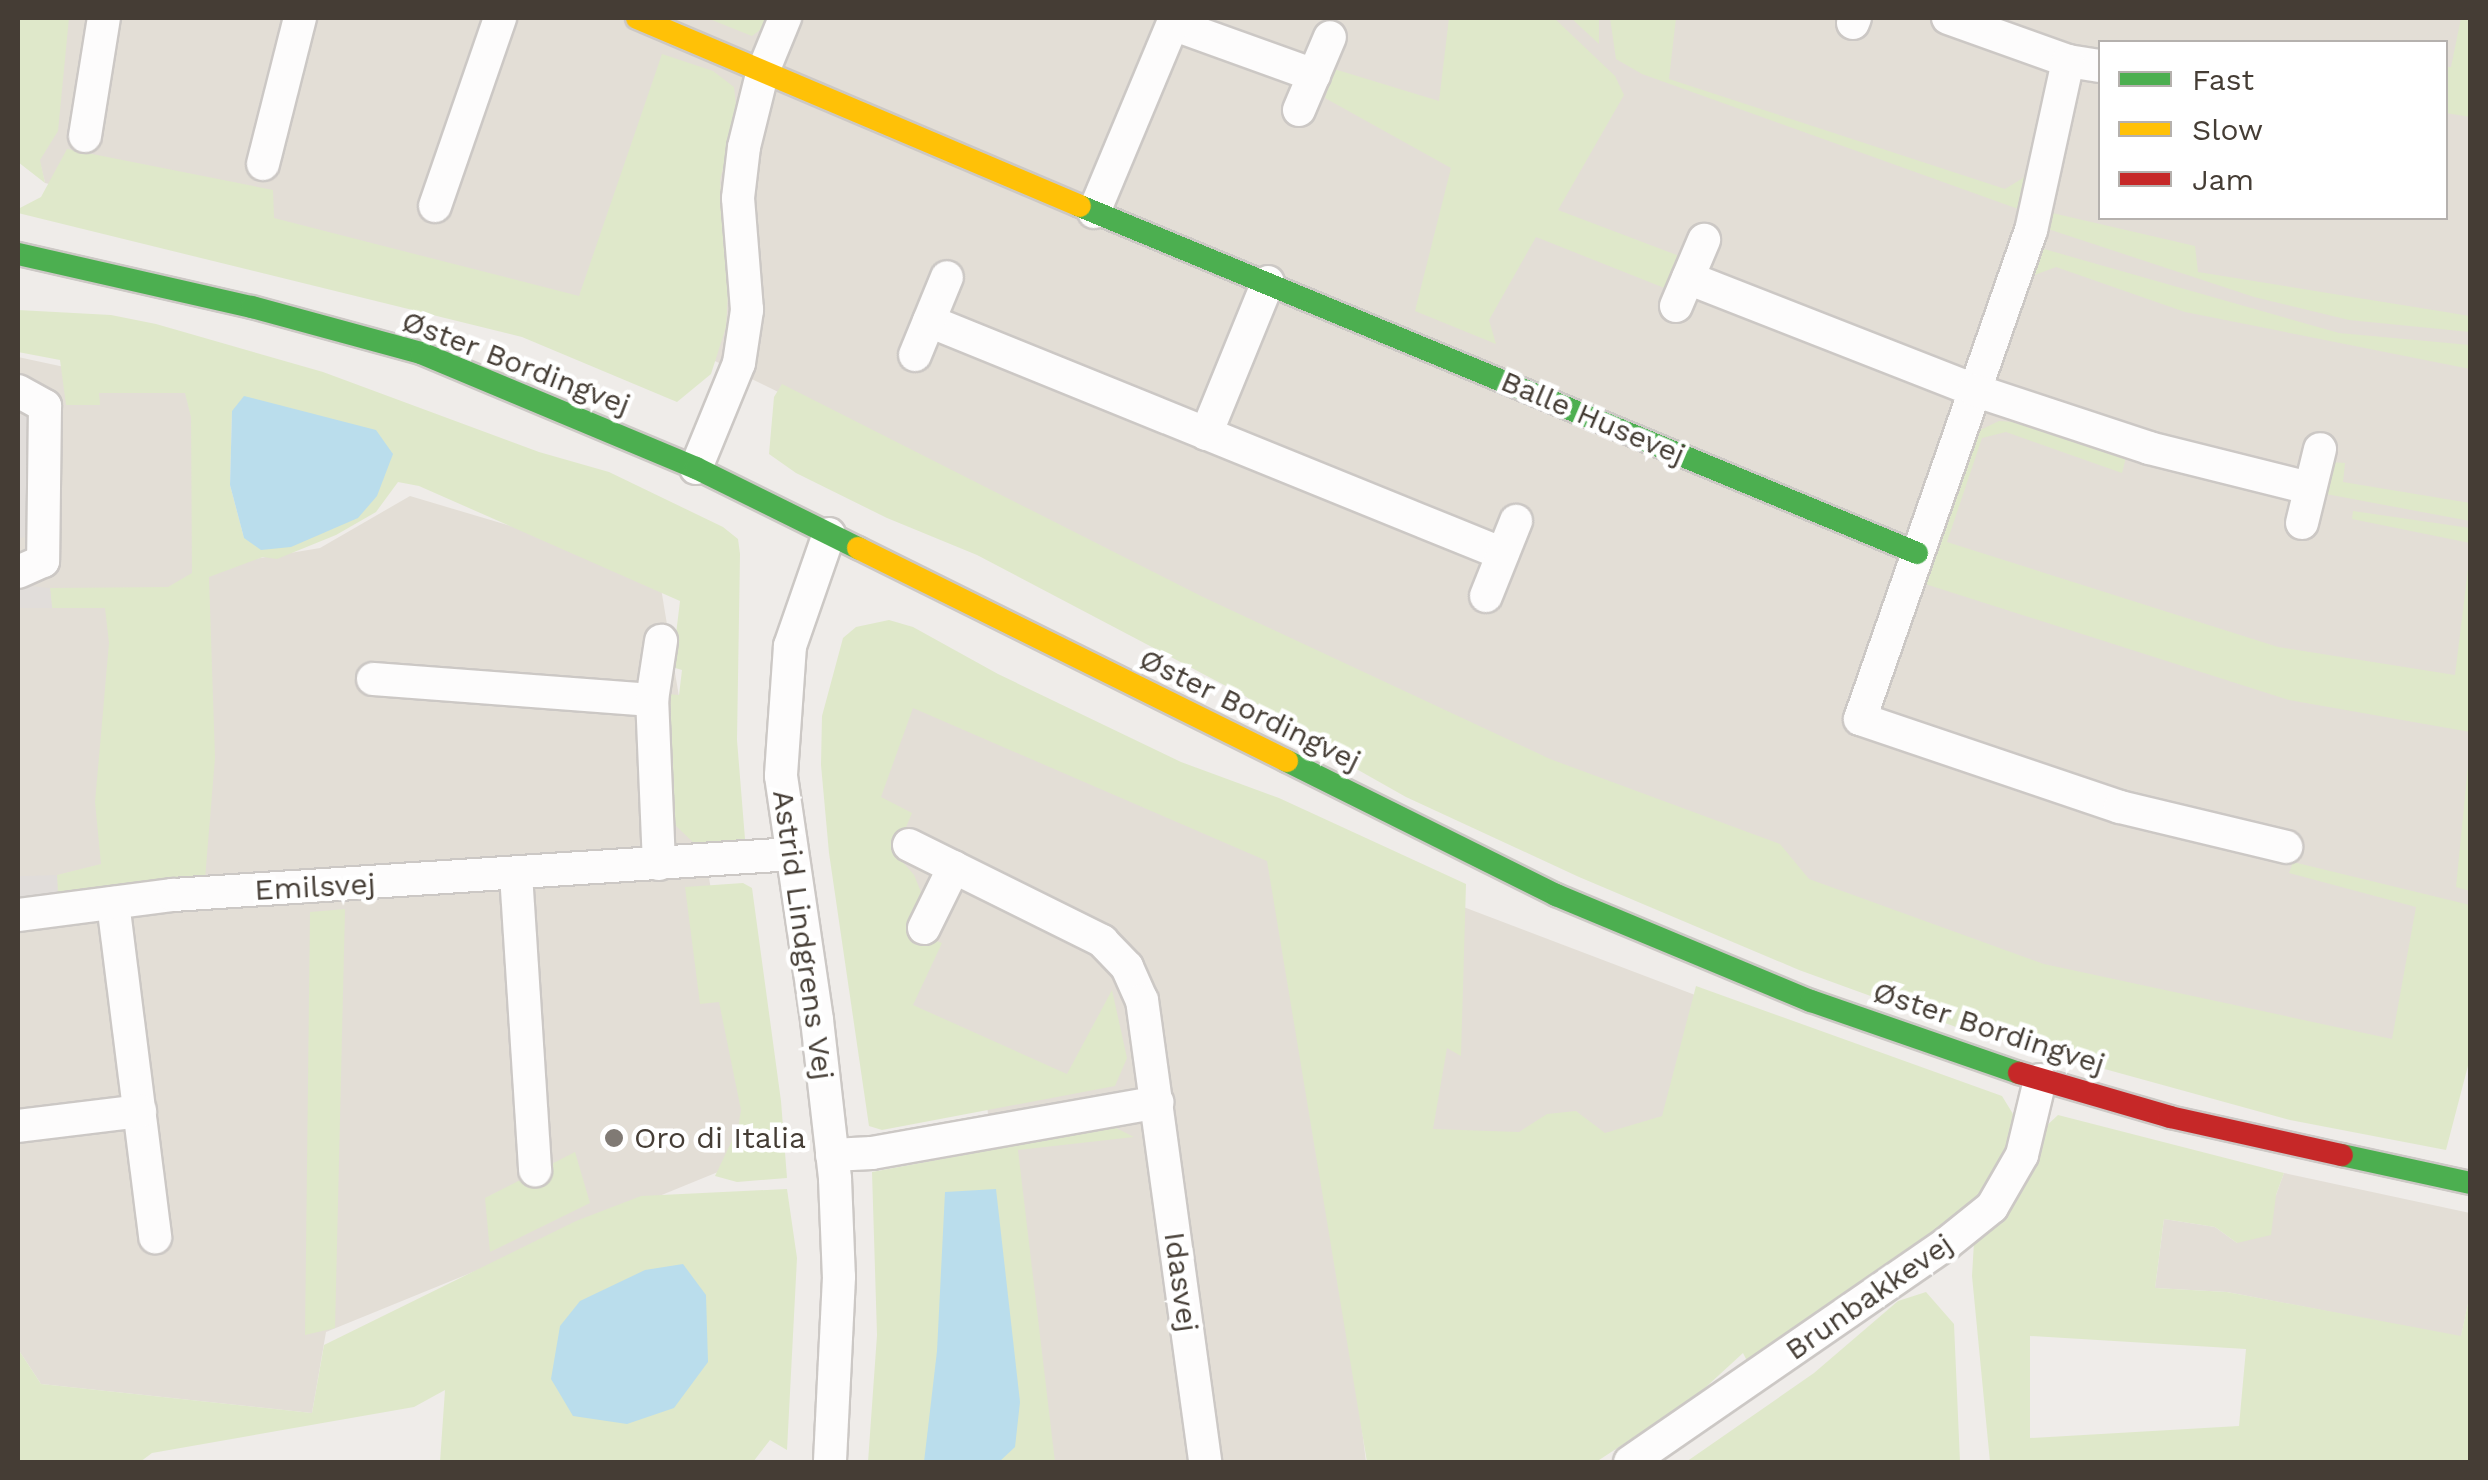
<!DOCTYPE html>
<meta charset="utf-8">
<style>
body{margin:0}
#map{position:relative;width:2488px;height:1480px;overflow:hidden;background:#efece9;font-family:"Work Sans",sans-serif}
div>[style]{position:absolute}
.residential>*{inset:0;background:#e3ded6}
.green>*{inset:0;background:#dfe8ca}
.parking>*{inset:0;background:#e1ddda;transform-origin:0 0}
.water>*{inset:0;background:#baddec}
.roads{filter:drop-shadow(2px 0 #ccc8c5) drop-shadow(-2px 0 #ccc8c5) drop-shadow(0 2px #ccc8c5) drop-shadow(0 -2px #ccc8c5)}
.street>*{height:32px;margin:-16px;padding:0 16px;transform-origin:16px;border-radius:16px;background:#fdfcfc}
.fast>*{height:22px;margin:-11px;padding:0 11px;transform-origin:11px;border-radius:11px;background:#4caf50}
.slow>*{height:22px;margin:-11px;padding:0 11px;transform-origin:11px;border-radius:11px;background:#ffc107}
.jam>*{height:22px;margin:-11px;padding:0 11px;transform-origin:11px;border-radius:11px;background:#c62828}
.dots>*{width:28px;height:28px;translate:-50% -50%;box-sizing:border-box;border:5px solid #fff;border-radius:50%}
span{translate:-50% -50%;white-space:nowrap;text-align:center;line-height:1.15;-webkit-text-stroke:9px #fff;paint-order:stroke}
.street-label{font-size:30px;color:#453d35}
.poi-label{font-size:30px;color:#453d35}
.left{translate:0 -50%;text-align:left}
.frame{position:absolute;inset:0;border:20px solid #453d35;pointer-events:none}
.legend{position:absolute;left:2098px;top:40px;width:350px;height:180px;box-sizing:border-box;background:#fff;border:2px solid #b5b1ae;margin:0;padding:12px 18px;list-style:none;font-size:30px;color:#453d35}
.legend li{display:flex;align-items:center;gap:20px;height:50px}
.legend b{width:50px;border:2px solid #b5b1ae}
</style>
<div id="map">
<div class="residential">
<div style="clip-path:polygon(evenodd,18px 18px,2470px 18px,2470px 1061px,2039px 974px,1742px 864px,674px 341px,45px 183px,18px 72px,18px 18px,2100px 42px,2446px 42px,2446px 218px,2100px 218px,2100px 42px)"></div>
<div style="clip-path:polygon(18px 357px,194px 395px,193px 569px,320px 548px,410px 496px,658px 570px,748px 1113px,740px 1163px,326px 1332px,312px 1413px,41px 1384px,18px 1349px)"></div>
<div style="clip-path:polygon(869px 681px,1703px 998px,1685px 1152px,1327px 1142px,1366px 1462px,1031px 1462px,980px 1049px,899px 1008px)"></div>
<div style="clip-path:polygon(2284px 1173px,2470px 1213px,2470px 1294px,2461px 1337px,2227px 1292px,2155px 1288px,2164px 1219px,2215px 1227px,2237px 1243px,2276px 1195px)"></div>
</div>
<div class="green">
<div style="clip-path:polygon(18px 18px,69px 18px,58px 131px,40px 160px,45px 183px,18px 162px)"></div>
<div style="clip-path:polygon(707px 18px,776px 18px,752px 36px)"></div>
<div style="clip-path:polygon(1449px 18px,1554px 18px,1615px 76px,1624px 95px,1558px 210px,1682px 257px,1672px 291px,1536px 237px,1489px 320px,1496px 344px,1415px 311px,1451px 168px,1325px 98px,1334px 69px,1439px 101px)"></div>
<div style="clip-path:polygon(1571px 18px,1599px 18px,1599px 44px)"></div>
<div style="clip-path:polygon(1610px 18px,1676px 18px,1669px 79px,2005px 189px,2023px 178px,2032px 163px,2021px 210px,1642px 74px,1616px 59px)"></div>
<div style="clip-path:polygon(2461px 18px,2470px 18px,2470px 117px,2446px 113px,2446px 67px,2451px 67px)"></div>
<div style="clip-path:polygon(662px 54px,713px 71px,734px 87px,737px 113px,720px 180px,728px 293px,726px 327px,711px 374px,677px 402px,522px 337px,18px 213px,18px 209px,41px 197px,67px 149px,273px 190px,274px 218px,579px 296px)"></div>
<div style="clip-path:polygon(2048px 212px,2195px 246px,2198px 272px,2470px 316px,2470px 332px,2349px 320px,2254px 297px,2045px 228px)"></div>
<div style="clip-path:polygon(2037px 247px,2339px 333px,2470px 345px,2470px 369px,2185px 312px,2056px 267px,2032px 276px)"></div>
<div style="clip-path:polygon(evenodd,18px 310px,111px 315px,156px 324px,323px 372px,539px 452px,609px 472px,723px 527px,738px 539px,740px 554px,737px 740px,745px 839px,698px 847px,674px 824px,670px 810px,667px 694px,679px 695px,682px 670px,672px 667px,680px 601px,419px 486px,398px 482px,376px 512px,336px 535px,277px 559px,263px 557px,209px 577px,215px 758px,205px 879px,58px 898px,57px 875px,101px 864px,95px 802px,109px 643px,105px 608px,52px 608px,50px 588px,168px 587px,192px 573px,191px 417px,185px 393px,99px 393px,100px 405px,66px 405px,60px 360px,18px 352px,18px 310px,232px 411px,244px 538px,230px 485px,232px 411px)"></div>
<div style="clip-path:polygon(782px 384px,1203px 597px,1550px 759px,1780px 844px,1809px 879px,2044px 964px,2392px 1039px,2416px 907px,2289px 873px,2293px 862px,2470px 905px,2470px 1058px,2446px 1150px,2290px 1120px,1967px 1031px,1799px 970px,1579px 877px,1406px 797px,1321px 749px,1245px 696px,977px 555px,887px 518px,796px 473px,769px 454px,774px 397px)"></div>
<div style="clip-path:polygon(1999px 421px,2016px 422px,2126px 457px,2122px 473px,2006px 432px,1982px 438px,1947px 542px,2278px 647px,2455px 675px,2470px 553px,2470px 732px,2289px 700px,1922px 583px,1976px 432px)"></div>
<div style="clip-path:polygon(2330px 462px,2345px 463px,2343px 482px,2470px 503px,2470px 521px,2326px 494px)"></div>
<div style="clip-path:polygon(2353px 511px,2470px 528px,2470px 543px,2352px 519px)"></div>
<div style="clip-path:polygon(889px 620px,913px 627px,998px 674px,1181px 762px,1279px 798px,1466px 884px,1461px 1056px,1447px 1048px,1433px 1129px,1519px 1132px,1547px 1114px,1576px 1111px,1605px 1133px,1662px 1116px,1696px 986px,2002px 1096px,2013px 1114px,2011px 1141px,1981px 1194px,1955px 1225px,1747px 1361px,1743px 1353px,1694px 1398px,1596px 1462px,1367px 1462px,1267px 861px,913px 708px,881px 797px,912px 813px,895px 853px,914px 875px,921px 892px,906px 929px,942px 943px,913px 1005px,1067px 1074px,1112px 990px,1127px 1058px,1115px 1086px,882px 1130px,869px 1126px,829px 853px,821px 765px,822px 716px,843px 638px,856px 627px)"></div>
<div style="clip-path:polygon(2470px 746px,2470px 891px,2456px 887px)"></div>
<div style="clip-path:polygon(743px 883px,752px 888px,781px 1101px,787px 1178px,737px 1182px,715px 1176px,738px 1128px,741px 1110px,719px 1002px,700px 1004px,685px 887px)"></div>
<div style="clip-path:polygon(345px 909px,335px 1328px,305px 1335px,310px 912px)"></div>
<div style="clip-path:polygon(evenodd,2058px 1115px,2284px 1173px,2276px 1195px,2271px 1235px,2237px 1243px,2215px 1227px,2164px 1219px,2155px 1288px,2227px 1292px,2461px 1336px,2470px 1294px,2470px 1462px,1990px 1462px,1972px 1276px,1974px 1242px,2001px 1220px,2042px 1130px,2058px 1115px,2030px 1336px,2246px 1349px,2239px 1426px,2030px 1438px,2030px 1336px)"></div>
<div style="clip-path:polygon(1114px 1127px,1134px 1137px,1018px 1150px,1055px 1462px,868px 1462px,877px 1335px,872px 1172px)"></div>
<div style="clip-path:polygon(575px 1152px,590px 1203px,490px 1252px,485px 1198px)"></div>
<div style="clip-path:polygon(787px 1189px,797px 1258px,787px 1450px,770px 1440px,753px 1462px,440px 1462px,445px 1390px,414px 1407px,152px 1453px,140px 1462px,18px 1462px,18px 1349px,41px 1384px,312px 1413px,324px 1345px,576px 1221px,641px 1196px)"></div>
<div style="clip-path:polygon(1926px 1292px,1954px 1324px,1960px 1462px,1686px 1462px,1814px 1373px,1898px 1301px)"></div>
</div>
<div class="parking">
<div style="clip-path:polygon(19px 414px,30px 418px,28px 537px,19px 538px)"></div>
<div style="clip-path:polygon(18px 585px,50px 588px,52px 608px,18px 608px)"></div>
<div style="left:57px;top:875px;width:23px;height:39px;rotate:88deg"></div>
</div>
<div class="water">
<div style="clip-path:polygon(244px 396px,376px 430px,393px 454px,377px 496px,358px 518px,291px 547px,261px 550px,244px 538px,230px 485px,232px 411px)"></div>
<div style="clip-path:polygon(996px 1189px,1020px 1402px,1015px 1447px,999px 1462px,924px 1462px,937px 1351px,945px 1192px)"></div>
<div style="clip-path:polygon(683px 1264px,706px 1295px,708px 1362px,674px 1408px,627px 1424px,573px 1416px,551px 1379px,560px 1326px,580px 1301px,645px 1270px)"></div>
</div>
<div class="roads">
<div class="street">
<div style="left:1948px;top:18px;width:127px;rotate:19.7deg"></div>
<div style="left:2068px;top:61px;width:32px;rotate:9deg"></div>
<div style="left:1853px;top:23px;width:5px;rotate:-68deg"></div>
<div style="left:1175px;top:25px;width:148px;rotate:19.8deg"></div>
<div style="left:2068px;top:61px;width:173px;rotate:102.3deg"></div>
<div style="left:2031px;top:230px;width:518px;rotate:109.27deg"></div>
<div style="left:1860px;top:719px;width:274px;rotate:18.7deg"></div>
<div style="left:2120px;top:807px;width:171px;rotate:13.5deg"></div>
<div style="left:1299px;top:110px;width:79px;rotate:-67deg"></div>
<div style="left:85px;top:136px;width:120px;rotate:-80.9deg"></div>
<div style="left:263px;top:164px;width:151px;rotate:-75.8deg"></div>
<div style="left:435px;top:206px;width:199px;rotate:-70.9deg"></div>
<div style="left:1094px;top:212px;width:210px;rotate:-67.3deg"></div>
<div style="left:1688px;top:278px;width:307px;rotate:21.4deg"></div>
<div style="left:1974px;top:390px;width:184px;rotate:18.3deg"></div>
<div style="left:2149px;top:448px;width:166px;rotate:14deg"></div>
<div style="left:1676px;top:306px;width:72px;rotate:-67deg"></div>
<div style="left:929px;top:321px;width:619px;rotate:22.09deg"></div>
<div style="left:915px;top:355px;width:84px;rotate:-67.7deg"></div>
<div style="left:18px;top:391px;width:31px;rotate:29deg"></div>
<div style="left:45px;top:406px;width:155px;rotate:90.7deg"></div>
<div style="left:43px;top:561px;width:27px;rotate:156deg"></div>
<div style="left:1206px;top:434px;width:164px;rotate:-67.8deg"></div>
<div style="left:696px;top:468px;width:113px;rotate:-67.7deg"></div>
<div style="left:739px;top:363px;width:54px;rotate:-81.4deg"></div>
<div style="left:747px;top:310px;width:112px;rotate:-94.6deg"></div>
<div style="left:738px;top:198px;width:51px;rotate:-83.3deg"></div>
<div style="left:744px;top:147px;width:75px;rotate:-76.1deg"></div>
<div style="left:762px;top:74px;width:61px;rotate:-67.7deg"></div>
<div style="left:2302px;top:523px;width:76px;rotate:-76.3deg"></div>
<div style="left:829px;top:534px;width:119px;rotate:109.2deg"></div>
<div style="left:790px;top:646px;width:130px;rotate:94deg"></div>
<div style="left:781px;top:776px;width:247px;rotate:81.6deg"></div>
<div style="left:817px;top:1020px;width:160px;rotate:83.5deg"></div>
<div style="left:835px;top:1179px;width:98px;rotate:87.7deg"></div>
<div style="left:839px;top:1277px;width:185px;rotate:92.8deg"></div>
<div style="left:1486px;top:596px;width:81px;rotate:-68.2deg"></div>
<div style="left:373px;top:679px;width:280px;rotate:4.3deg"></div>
<div style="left:909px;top:845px;width:216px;rotate:26.4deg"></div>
<div style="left:1102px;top:941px;width:36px;rotate:46deg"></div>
<div style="left:1127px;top:967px;width:36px;rotate:66deg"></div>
<div style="left:1142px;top:1000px;width:466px;rotate:82.2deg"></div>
<div style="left:659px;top:864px;width:164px;rotate:-92.4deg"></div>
<div style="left:652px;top:700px;width:60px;rotate:-81.3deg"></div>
<div style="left:516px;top:874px;width:297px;rotate:86.3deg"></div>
<div style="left:113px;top:903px;width:337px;rotate:82.8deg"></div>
<div style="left:18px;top:915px;width:156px;rotate:-7.4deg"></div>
<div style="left:173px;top:895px;width:620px;rotate:-3.79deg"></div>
<div style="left:924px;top:928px;width:68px;rotate:-63.8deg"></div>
<div style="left:18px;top:1126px;width:123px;rotate:-7deg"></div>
<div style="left:832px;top:1155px;width:40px;rotate:-2.9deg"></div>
<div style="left:872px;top:1153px;width:290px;rotate:-10.1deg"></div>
<div style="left:1630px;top:1462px;width:384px;rotate:-34.6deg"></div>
<div style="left:1946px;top:1244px;width:59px;rotate:-38.8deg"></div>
<div style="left:1992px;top:1207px;width:60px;rotate:-60deg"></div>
<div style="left:2022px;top:1155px;width:77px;rotate:-76.5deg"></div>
</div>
<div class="fast">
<div style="left:1080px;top:206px;width:906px;rotate:22.52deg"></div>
<div style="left:18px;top:254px;width:240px;rotate:12.8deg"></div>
<div style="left:252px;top:307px;width:175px;rotate:15.2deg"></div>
<div style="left:421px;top:353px;width:298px;rotate:22.7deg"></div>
<div style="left:696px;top:468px;width:181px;rotate:26.3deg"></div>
<div style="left:1287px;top:761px;width:301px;rotate:26.5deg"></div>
<div style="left:1556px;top:895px;width:276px;rotate:22.6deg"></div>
<div style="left:1811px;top:1001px;width:220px;rotate:19.1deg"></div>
<div style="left:2342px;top:1155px;width:131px;rotate:12.3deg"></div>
</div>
<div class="slow">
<div style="left:637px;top:18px;width:481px;rotate:23deg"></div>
<div style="left:858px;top:548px;width:479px;rotate:26.4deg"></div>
</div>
<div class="jam">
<div style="left:2019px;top:1073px;width:157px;rotate:16.2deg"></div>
<div style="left:2170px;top:1117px;width:176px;rotate:12.5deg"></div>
</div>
</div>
<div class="dots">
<div style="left:614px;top:1138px;background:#807a74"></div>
</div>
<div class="street-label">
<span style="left:516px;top:363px;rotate:21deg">Øster Bordingvej</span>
<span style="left:1593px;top:418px;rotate:23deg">Balle Husevej</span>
<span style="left:1250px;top:710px;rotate:26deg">Øster Bordingvej</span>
<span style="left:315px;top:887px;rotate:-3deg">Emilsvej</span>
<span style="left:803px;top:935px;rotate:82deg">Astrid Lindgrens Vej</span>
<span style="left:1989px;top:1028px;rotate:18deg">Øster Bordingvej</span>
<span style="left:1181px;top:1282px;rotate:82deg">Idasvej</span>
<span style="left:1869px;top:1297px;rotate:-35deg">Brunbakkevej</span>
</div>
<div class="poi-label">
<span class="left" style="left:634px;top:1138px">Oro di Italia</span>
</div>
<div class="frame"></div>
<ul class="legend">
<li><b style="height:12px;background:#4caf50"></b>Fast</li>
<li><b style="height:12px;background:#ffc107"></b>Slow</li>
<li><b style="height:12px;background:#c62828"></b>Jam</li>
</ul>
</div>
